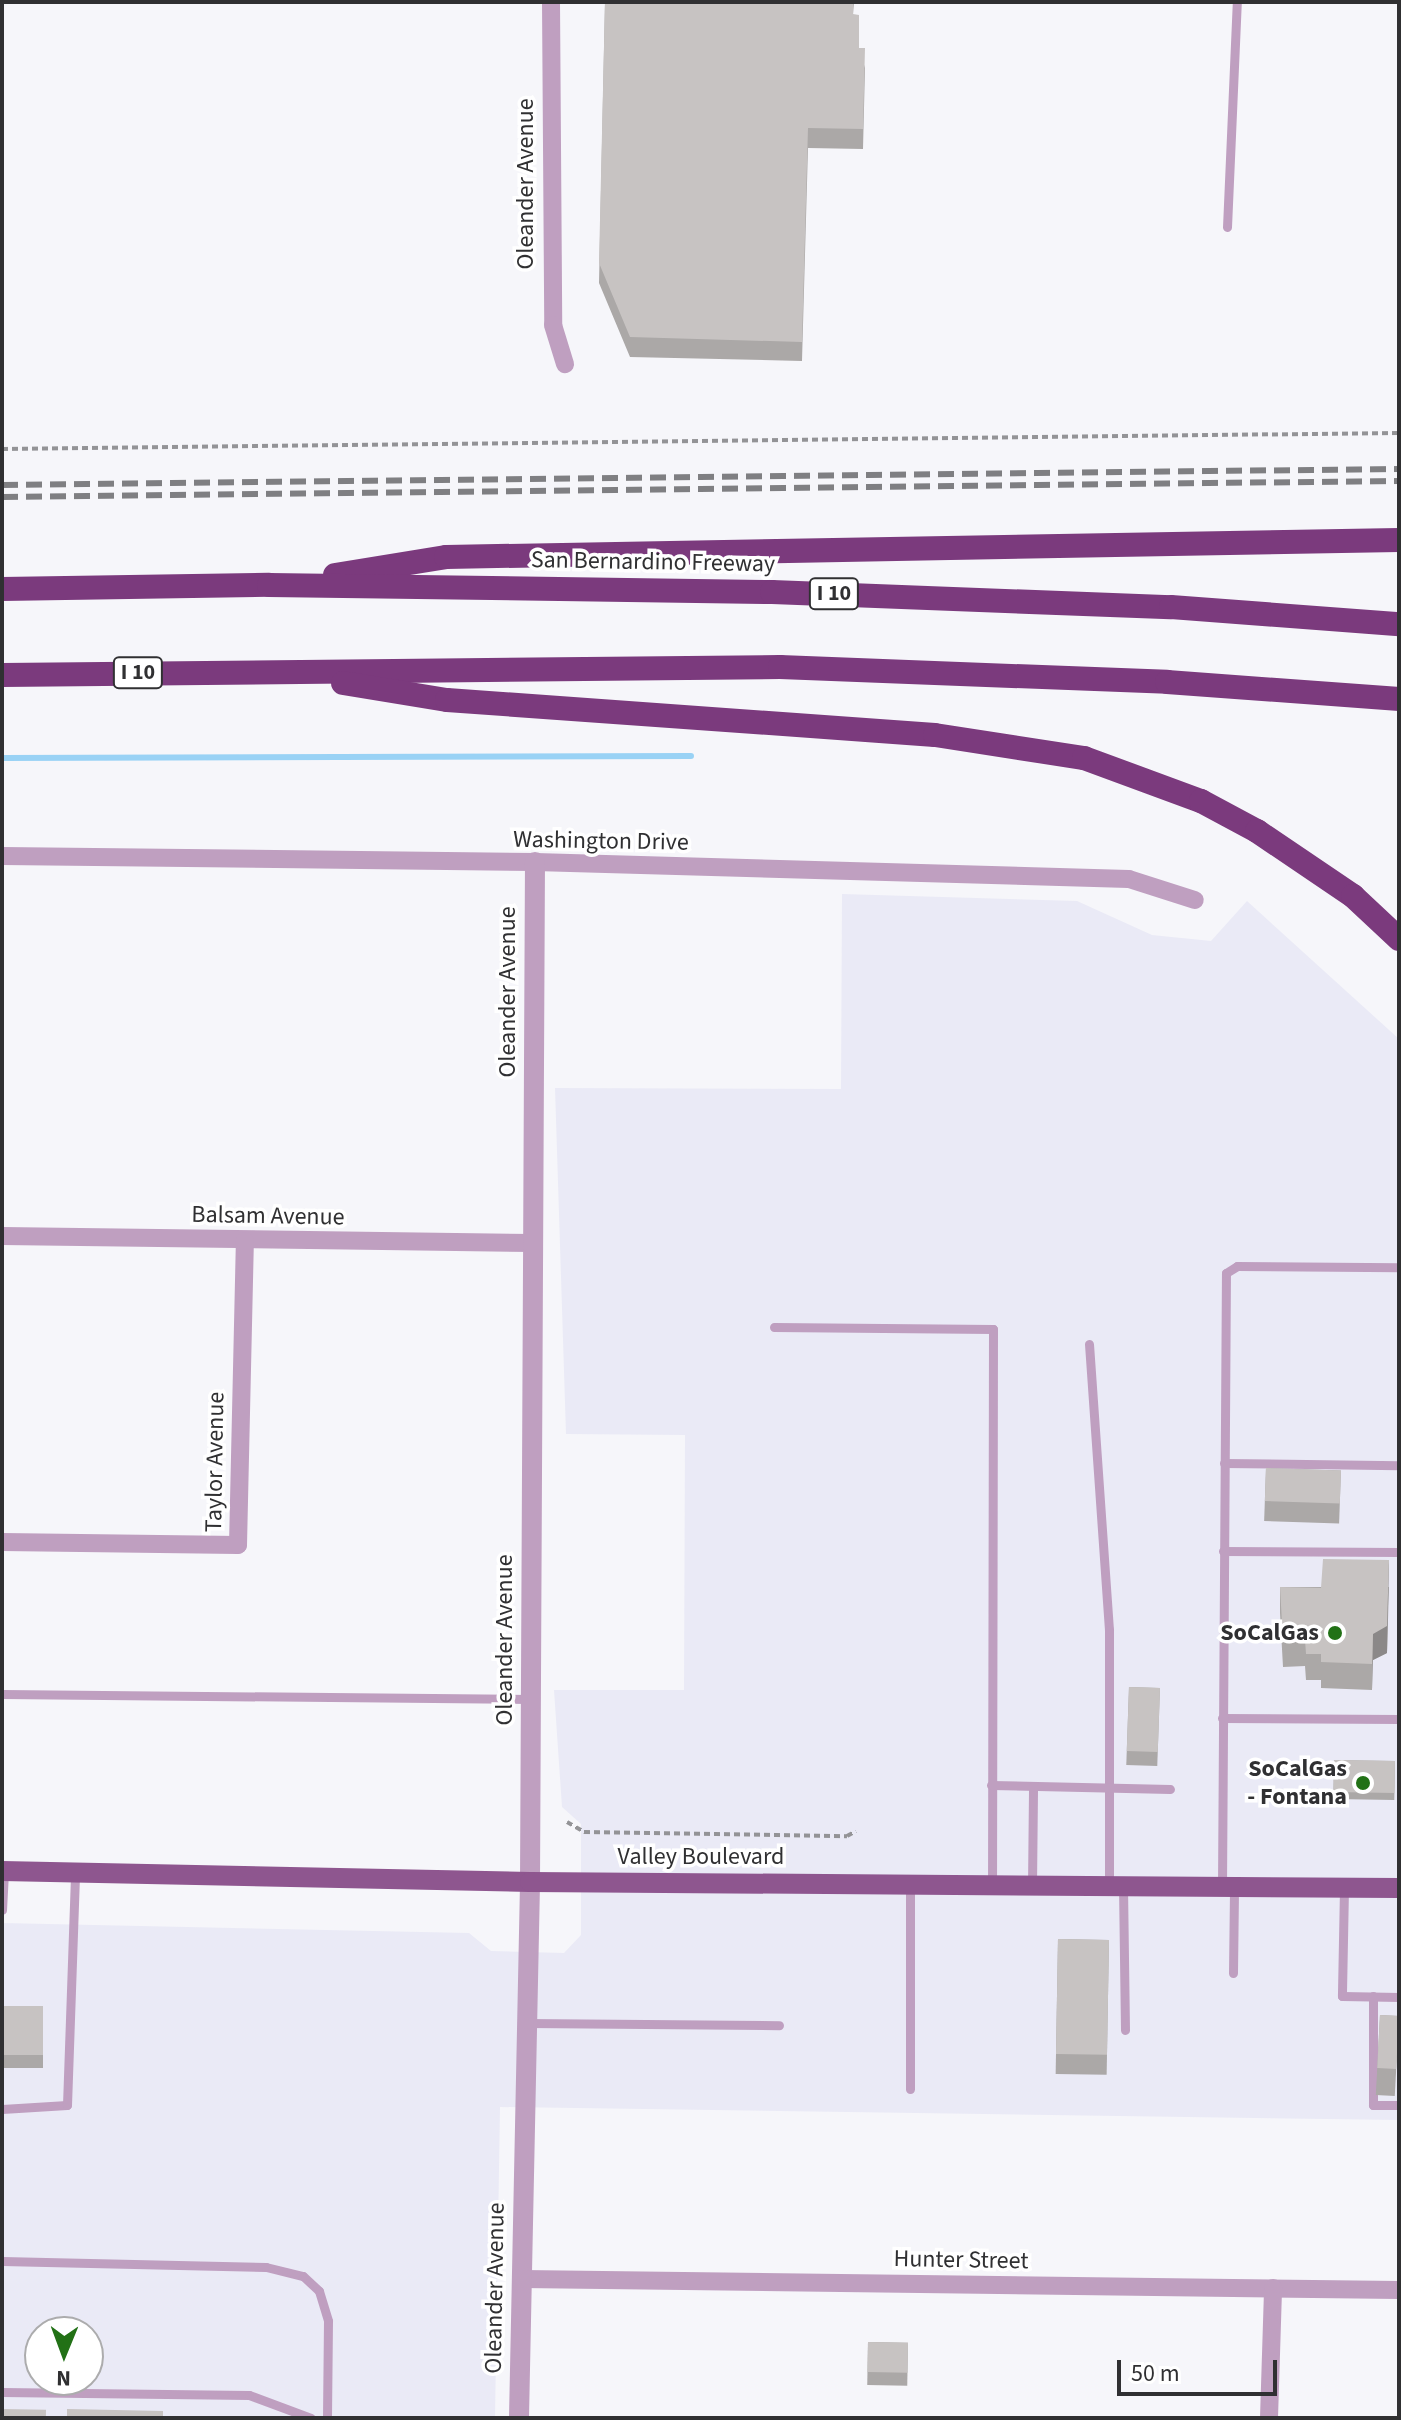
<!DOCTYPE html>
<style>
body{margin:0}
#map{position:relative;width:1401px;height:2420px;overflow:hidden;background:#f6f6fa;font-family:"Source Sans 3",sans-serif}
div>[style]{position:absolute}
.built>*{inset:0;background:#eaeaf6}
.stream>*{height:6px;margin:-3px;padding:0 3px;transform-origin:3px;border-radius:3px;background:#99d2f5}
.path>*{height:4px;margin-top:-2px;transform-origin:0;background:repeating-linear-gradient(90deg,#939396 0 6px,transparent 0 10px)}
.service>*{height:9px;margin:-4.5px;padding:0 4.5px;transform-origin:4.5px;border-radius:4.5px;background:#bf9fc0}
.minor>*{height:18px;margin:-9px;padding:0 9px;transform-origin:9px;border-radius:9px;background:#bf9fc0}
.tertiary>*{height:20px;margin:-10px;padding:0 10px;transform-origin:10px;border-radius:10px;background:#bf9fc0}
.primary>*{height:20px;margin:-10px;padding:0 10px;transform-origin:10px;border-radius:10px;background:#8e568f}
.motorway>*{height:24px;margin:-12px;padding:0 12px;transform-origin:12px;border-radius:12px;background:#7b3a7d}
.rail>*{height:6px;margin-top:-3px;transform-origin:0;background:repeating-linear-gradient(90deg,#7f7f82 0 16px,transparent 0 24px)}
.wall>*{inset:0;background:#aba8a7;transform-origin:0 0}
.shaded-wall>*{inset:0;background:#8b8888}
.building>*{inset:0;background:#c7c3c2;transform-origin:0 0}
.dots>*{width:22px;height:22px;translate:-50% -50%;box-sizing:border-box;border:4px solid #fff;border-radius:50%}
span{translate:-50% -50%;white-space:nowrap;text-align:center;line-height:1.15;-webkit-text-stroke:7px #fff;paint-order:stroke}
.shield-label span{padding:2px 6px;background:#fff;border:2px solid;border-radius:6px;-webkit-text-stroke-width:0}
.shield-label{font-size:22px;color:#303032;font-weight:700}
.street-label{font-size:24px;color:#303032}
.poi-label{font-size:24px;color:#303032;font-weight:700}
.right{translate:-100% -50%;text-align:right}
.frame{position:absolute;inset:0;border:4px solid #303032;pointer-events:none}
.north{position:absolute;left:24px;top:2316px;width:80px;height:80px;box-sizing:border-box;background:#fff;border:2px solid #acacad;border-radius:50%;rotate:181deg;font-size:22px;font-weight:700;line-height:32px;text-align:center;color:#303032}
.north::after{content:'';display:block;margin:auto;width:28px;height:36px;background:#227116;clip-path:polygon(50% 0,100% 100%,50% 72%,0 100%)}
.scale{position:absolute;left:1117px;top:2360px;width:160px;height:36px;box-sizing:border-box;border:4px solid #303032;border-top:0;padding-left:10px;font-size:24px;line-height:28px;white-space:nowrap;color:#303032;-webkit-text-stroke:6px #fff;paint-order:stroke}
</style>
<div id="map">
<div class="built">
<div style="clip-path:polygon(evenodd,842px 894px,1077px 901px,1152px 935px,1211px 941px,1247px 901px,1399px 1039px,1399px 2120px,500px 2107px,495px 2418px,2px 2418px,2px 1923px,469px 1933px,491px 1951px,564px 1953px,581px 1935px,581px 1824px,562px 1807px,554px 1690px,684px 1690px,685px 1435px,566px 1434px,555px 1088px,841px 1089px,842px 894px,40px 2332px,88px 2332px,88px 2380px,40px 2380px,40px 2332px)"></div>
</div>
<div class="stream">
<div style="left:2px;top:758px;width:689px;rotate:-0.17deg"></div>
</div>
<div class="path">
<div style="left:2px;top:449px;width:1397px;rotate:-0.66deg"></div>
<div style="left:567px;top:1822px;width:20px;rotate:30deg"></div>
<div style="left:584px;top:1832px;width:263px;rotate:0.9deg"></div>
<div style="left:847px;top:1836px;width:10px;rotate:-29deg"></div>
</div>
<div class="service">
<div style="left:1227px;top:227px;width:225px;rotate:-87.5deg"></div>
<div style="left:774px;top:1327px;width:219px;rotate:0.5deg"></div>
<div style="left:993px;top:1329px;width:556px;rotate:90.1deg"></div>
<div style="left:1089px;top:1344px;width:287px;rotate:86deg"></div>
<div style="left:1109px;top:1630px;width:256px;rotate:90deg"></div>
<div style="left:1224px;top:1463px;width:175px;rotate:0.7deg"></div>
<div style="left:1223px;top:1551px;width:176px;rotate:0.3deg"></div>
<div style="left:2px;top:1694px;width:529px;rotate:0.54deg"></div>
<div style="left:1222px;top:1718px;width:177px;rotate:0.3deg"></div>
<div style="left:991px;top:1785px;width:179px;rotate:1.3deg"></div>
<div style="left:910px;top:1884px;width:205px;rotate:90deg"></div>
<div style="left:1032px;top:1886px;width:100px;rotate:-89.4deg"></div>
<div style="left:1123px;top:1886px;width:144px;rotate:89.2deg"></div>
<div style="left:1222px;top:1887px;width:614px;rotate:-89.63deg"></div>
<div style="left:1226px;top:1273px;width:13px;rotate:-32deg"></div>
<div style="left:1237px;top:1266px;width:162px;rotate:0.4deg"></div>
<div style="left:1344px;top:1888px;width:108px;rotate:91.1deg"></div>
<div style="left:1342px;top:1996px;width:57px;rotate:1deg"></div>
<div style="left:2px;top:1910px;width:39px;rotate:-87deg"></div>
<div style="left:1233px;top:1973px;width:86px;rotate:-89.3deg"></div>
<div style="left:1373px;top:1996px;width:109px;rotate:90deg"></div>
<div style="left:1373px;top:2105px;width:26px"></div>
<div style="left:527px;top:2023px;width:252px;rotate:0.5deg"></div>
<div style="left:2px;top:2109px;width:65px;rotate:-3.5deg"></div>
<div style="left:67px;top:2105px;width:233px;rotate:-88deg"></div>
<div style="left:2px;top:2261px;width:264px;rotate:1.3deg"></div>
<div style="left:266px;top:2267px;width:38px;rotate:14deg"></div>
<div style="left:303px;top:2276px;width:22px;rotate:43deg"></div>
<div style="left:319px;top:2291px;width:31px;rotate:73deg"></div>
<div style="left:328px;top:2321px;width:97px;rotate:90.6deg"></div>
<div style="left:2px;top:2392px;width:247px;rotate:0.7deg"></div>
<div style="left:249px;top:2395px;width:66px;rotate:20.4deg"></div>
</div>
<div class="minor">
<div style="left:551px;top:2px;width:323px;rotate:89.6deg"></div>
<div style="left:553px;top:325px;width:41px;rotate:72.9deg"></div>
<div style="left:2px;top:856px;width:533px;rotate:0.64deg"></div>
<div style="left:535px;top:862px;width:594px;rotate:1.64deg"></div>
<div style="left:1129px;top:879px;width:69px;rotate:17.7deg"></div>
<div style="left:2px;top:1236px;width:531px;rotate:0.76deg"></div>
<div style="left:2px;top:1542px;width:236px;rotate:0.7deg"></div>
<div style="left:238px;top:1545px;width:304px;rotate:-88.7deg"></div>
<div style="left:522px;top:2279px;width:877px;rotate:0.72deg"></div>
<div style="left:1269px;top:2418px;width:130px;rotate:-88.2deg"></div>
</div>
<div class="tertiary">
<div style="left:519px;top:2418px;width:536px;rotate:-88.82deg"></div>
<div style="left:530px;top:1882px;width:1020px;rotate:-89.72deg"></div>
</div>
<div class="primary">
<div style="left:2px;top:1871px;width:528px;rotate:1.19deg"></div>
<div style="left:530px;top:1882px;width:869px;rotate:0.4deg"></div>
</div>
<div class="motorway">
<div style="left:335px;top:575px;width:112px;rotate:-9.2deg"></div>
<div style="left:446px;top:557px;width:953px;rotate:-1.02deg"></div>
<div style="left:2px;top:589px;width:267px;rotate:-0.9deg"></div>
<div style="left:269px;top:585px;width:503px;rotate:0.8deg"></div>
<div style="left:772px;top:592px;width:399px;rotate:2.2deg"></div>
<div style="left:1171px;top:607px;width:229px;rotate:4.3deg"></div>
<div style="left:2px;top:675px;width:778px;rotate:-0.59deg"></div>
<div style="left:780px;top:667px;width:387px;rotate:2.2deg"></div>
<div style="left:1167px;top:682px;width:233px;rotate:4.2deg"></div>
<div style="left:343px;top:683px;width:105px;rotate:9.3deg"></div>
<div style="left:447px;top:700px;width:489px;rotate:4.1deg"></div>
<div style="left:935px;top:735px;width:151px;rotate:8.8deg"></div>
<div style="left:1084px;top:758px;width:125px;rotate:20.2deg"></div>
<div style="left:1201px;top:801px;width:64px;rotate:28.2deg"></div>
<div style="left:1257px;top:831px;width:116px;rotate:34.1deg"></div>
<div style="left:1353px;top:896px;width:63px;rotate:43.1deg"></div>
</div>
<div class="rail">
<div style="left:2px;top:485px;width:1397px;rotate:-0.66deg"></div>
<div style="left:2px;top:497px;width:1397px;rotate:-0.66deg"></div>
</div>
<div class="wall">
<div style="clip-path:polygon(605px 2px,854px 2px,853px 15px,859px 48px,865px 68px,863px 149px,808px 148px,802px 361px,630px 357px,599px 283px)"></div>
<div style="left:1266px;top:1468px;width:75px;height:53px;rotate:2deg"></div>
<div style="clip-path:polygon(1280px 1587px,1389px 1587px,1387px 1653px,1373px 1660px,1372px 1690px,1321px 1688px,1321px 1680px,1306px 1680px,1305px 1666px,1283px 1667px,1280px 1613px)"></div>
<div style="left:1129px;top:1687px;width:31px;height:78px;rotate:2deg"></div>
<div style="left:1334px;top:1760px;width:61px;height:39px;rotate:1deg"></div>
<div style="left:1058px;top:1939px;width:51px;height:135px;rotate:1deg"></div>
<div style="left:4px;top:2006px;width:39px;height:62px"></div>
<div style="left:1380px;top:2015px;width:19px;height:80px;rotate:3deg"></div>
<div style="left:868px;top:2342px;width:40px;height:43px;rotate:1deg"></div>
</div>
<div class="shaded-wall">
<div style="clip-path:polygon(1389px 1560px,1387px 1653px,1373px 1660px,1372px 1690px,1373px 1634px)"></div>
</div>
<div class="building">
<div style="clip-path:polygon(605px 2px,853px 2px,853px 14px,859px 15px,859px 48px,865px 48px,863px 129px,808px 128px,802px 342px,630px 337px,599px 263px)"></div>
<div style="left:1266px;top:1468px;width:75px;height:33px;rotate:2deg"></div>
<div style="clip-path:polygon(1323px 1559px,1389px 1560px,1387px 1626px,1373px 1634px,1372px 1664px,1321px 1662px,1321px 1654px,1306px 1654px,1305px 1640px,1283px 1641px,1280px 1587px,1321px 1588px)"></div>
<div style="left:1129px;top:1687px;width:31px;height:64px;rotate:2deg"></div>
<div style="left:1334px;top:1760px;width:61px;height:32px;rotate:1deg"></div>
<div style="left:1058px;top:1939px;width:51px;height:115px;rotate:1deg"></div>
<div style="left:4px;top:2006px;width:39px;height:49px"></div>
<div style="left:1380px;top:2015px;width:19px;height:53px;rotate:3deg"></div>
<div style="left:868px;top:2342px;width:40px;height:30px;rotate:1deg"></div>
<div style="left:2px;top:2409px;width:44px;height:9px;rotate:1deg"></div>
<div style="clip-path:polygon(67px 2409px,163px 2411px,163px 2418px,67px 2418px)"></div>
</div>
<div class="dots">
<div style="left:1335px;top:1633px;background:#227116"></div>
<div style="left:1363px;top:1783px;background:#227116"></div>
</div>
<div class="shield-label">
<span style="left:834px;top:594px">I 10</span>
<span style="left:138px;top:673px">I 10</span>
</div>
<div class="street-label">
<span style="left:526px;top:184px;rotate:-90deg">Oleander Avenue</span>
<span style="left:653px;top:562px;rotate:1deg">San Bernardino Freeway</span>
<span style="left:601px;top:841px;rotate:1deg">Washington Drive</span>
<span style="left:508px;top:992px;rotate:-90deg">Oleander Avenue</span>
<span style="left:268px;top:1216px;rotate:1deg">Balsam Avenue</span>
<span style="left:215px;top:1462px;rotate:-89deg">Taylor Avenue</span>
<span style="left:505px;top:1640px;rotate:-90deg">Oleander Avenue</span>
<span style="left:701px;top:1857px">Valley Boulevard</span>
<span style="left:961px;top:2260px;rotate:1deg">Hunter Street</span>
<span style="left:495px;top:2288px;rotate:-89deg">Oleander Avenue</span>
</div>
<div class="poi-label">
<span class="right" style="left:1319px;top:1633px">SoCalGas</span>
<span class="right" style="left:1347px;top:1783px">SoCalGas<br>- Fontana</span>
</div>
<div class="frame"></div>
<div class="north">N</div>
<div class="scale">50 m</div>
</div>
